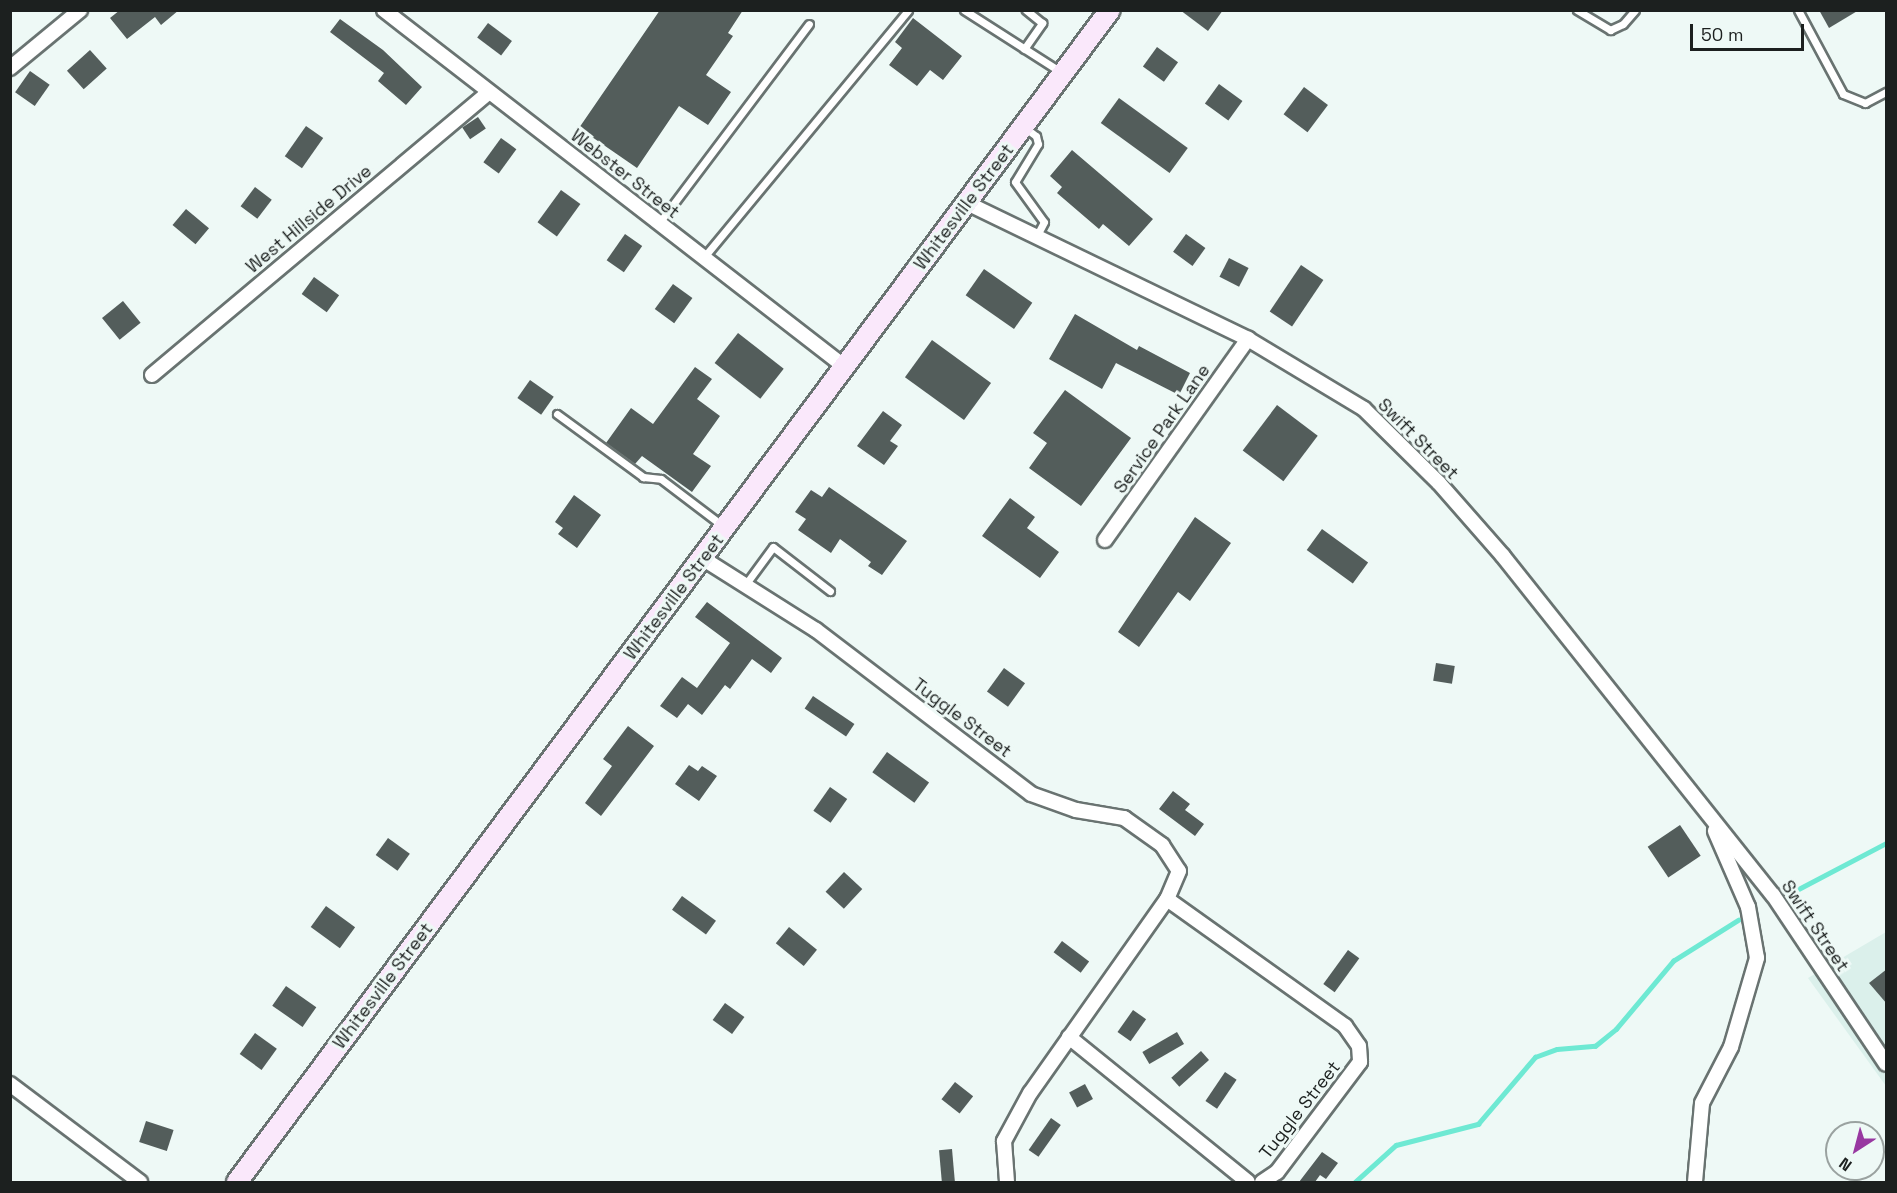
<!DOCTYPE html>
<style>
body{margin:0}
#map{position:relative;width:1897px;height:1193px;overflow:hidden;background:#eef9f6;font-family:"Space Grotesk",sans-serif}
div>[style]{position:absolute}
.built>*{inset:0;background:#dbf0eb}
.stream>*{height:4.5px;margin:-2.25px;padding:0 2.25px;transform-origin:2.25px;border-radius:2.25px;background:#6ee9d3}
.building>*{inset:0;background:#535d5b;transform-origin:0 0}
.roads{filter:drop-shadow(2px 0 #697371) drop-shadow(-2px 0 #697371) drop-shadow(0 2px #697371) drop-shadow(0 -2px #697371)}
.service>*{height:7px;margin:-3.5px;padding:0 3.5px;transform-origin:3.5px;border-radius:3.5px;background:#fff}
.minor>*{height:14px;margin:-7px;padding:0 7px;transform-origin:7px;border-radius:7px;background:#fff}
.secondary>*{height:20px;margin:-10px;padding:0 10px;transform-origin:10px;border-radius:10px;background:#fae8fb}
span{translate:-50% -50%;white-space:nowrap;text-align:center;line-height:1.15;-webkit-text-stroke:6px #eef9f6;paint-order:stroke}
.street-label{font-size:18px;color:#1c201f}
.frame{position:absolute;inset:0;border:12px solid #1c201f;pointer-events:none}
.north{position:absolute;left:1825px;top:1121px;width:60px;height:60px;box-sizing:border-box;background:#eef9f6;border:2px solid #9aa2a0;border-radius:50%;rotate:216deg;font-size:16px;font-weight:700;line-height:24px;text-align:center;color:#1c201f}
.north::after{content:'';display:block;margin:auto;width:21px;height:27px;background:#9838a1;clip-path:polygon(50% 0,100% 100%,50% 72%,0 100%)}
.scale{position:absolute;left:1690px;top:24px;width:114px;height:27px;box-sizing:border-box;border:3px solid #1c201f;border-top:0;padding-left:8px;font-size:18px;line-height:21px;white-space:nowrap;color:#1c201f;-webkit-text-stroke:4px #eef9f6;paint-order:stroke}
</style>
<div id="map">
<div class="built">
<div style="clip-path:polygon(1886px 932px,1886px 1086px,1808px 978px)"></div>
</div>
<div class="stream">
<div style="left:1789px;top:894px;width:110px;rotate:-27.7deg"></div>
<div style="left:1355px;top:1182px;width:55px;rotate:-42.1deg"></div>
<div style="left:1396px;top:1145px;width:85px;rotate:-14.4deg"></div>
<div style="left:1478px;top:1124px;width:88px;rotate:-49.6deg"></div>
<div style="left:1535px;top:1057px;width:23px;rotate:-20deg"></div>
<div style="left:1557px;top:1049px;width:38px;rotate:-5deg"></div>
<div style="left:1595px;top:1046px;width:27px;rotate:-39deg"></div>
<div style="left:1616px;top:1029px;width:89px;rotate:-50deg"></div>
<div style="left:1673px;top:961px;width:77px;rotate:-32.2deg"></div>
</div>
<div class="building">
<div style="clip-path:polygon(120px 10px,179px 10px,161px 25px,155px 17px,127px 39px,110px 18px)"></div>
<div style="clip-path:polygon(660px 10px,743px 10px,728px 33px,733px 36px,706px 75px,731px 92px,708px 125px,679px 106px,637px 168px,579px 128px)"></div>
<div style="clip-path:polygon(1180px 10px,1223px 10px,1208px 31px)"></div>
<div style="clip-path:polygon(1819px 10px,1859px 10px,1829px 28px)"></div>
<div style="clip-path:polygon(913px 18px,962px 56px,943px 80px,930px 70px,917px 86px,889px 65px,902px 48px,895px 42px)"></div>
<div style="clip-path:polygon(340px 19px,383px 50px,422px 87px,406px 105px,378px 81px,384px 73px,330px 32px)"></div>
<div style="left:488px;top:23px;width:30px;height:18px;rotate:37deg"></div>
<div style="left:1157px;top:47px;width:26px;height:24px;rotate:36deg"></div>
<div style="left:90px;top:50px;width:25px;height:31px;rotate:48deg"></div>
<div style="left:30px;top:71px;width:24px;height:26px;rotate:35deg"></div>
<div style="left:1219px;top:84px;width:29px;height:24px;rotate:36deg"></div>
<div style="left:1304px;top:87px;width:30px;height:34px;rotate:37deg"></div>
<div style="left:1119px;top:98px;width:85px;height:31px;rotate:36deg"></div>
<div style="left:478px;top:117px;width:14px;height:19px;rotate:56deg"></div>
<div style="left:306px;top:126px;width:21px;height:37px;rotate:35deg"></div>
<div style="left:501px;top:138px;width:19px;height:30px;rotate:36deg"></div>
<div style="clip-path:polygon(1072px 150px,1153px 219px,1129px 246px,1103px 224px,1099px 229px,1057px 193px,1062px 187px,1050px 176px)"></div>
<div style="left:255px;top:187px;width:21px;height:24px;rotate:37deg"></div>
<div style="left:561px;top:190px;width:24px;height:40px;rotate:36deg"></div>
<div style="left:186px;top:209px;width:30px;height:21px;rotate:40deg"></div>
<div style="left:625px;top:234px;width:21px;height:32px;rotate:35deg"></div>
<div style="left:1186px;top:234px;width:24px;height:22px;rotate:36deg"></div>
<div style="left:1229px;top:258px;width:22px;height:21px;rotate:27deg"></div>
<div style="left:1301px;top:265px;width:27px;height:56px;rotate:34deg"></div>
<div style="left:984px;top:269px;width:59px;height:32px;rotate:35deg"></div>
<div style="left:314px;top:277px;width:31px;height:21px;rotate:36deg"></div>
<div style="left:673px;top:284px;width:24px;height:31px;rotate:36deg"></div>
<div style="left:123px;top:301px;width:28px;height:27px;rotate:51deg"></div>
<div style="clip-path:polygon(1075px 314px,1137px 350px,1139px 346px,1190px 373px,1179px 395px,1116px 363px,1102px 389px,1049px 359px)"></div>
<div style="left:738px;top:333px;width:58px;height:38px;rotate:38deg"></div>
<div style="left:932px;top:340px;width:73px;height:46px;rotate:36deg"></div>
<div style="clip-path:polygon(695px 367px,712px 379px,697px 399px,720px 416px,693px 454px,711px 466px,692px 492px,642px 456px,635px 464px,606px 443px,631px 408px,653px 424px)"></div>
<div style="left:530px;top:380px;width:29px;height:22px;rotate:35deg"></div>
<div style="clip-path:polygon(1065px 390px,1131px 438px,1081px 506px,1029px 468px,1047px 443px,1033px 433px)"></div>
<div style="left:1277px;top:405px;width:51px;height:57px;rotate:37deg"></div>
<div style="clip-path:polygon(883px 411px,902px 425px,890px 441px,898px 446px,884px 465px,857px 446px)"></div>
<div style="clip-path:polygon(829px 487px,907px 541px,882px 575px,868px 566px,871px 562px,840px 539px,831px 553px,798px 530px,806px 519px,795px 512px,811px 490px,822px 497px)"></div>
<div style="clip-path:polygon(574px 495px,601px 515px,577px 548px,558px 534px,563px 528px,555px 522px)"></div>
<div style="clip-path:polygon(1010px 498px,1035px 517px,1027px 528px,1059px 552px,1040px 578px,982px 536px)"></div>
<div style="clip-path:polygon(1195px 517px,1231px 543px,1190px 601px,1178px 592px,1139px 647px,1118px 632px)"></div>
<div style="left:1322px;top:529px;width:57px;height:26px;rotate:36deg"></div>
<div style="clip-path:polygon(707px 602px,782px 658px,771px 673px,752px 659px,730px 689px,725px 685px,702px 715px,688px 704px,677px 718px,660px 706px,682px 677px,697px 688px,730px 643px,695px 617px)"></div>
<div style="left:1436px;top:663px;width:19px;height:18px;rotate:9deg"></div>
<div style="left:1004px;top:668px;width:26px;height:29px;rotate:36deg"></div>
<div style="left:813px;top:696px;width:50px;height:15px;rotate:34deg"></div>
<div style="clip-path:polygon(628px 726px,654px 746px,601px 816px,585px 803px,612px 766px,603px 759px)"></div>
<div style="left:887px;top:752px;width:52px;height:25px;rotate:36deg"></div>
<div style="clip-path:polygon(689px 765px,698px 771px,702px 766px,717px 776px,699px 801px,675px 784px)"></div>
<div style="left:830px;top:787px;width:21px;height:29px;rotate:35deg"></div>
<div style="clip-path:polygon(1173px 791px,1190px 804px,1185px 810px,1204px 824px,1195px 836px,1159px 809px)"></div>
<div style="left:1680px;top:825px;width:37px;height:39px;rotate:56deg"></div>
<div style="left:388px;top:838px;width:27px;height:21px;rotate:36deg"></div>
<div style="left:844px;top:872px;width:25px;height:27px;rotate:43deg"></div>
<div style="left:682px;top:896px;width:42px;height:17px;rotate:36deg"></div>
<div style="left:326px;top:906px;width:36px;height:26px;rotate:36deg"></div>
<div style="left:789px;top:927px;width:36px;height:21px;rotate:39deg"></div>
<div style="left:1062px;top:941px;width:34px;height:14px;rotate:37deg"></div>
<div style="left:1348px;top:950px;width:14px;height:42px;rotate:36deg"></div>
<div style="clip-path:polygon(1887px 969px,1887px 1004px,1869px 983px)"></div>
<div style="left:286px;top:986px;width:37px;height:24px;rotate:35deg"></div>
<div style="left:725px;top:1003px;width:24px;height:21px;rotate:36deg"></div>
<div style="left:1133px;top:1010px;width:16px;height:27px;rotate:35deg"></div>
<div style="left:1177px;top:1032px;width:14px;height:40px;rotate:60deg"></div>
<div style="left:255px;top:1033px;width:27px;height:26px;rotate:36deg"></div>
<div style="left:1201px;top:1051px;width:12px;height:40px;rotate:48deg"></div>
<div style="left:1225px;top:1072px;width:14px;height:35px;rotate:34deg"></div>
<div style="left:955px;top:1082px;width:23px;height:22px;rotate:38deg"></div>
<div style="left:1085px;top:1084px;width:17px;height:18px;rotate:62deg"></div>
<div style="left:1051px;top:1118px;width:12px;height:39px;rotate:35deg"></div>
<div style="left:146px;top:1121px;width:29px;height:22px;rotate:18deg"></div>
<div style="left:952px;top:1149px;width:33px;height:13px;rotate:85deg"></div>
<div style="clip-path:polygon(1322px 1152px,1338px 1163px,1326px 1179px,1320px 1175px,1315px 1182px,1299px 1182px)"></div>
</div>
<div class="roads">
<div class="service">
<div style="left:964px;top:10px;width:115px;rotate:32.6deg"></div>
<div style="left:1577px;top:10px;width:39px;rotate:31deg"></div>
<div style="left:1610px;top:30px;width:14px;rotate:-25deg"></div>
<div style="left:1623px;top:24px;width:18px;rotate:-49deg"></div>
<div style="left:1798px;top:10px;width:95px;rotate:61.8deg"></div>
<div style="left:1843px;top:94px;width:24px;rotate:22deg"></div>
<div style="left:1865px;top:103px;width:24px;rotate:-28deg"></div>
<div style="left:1024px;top:49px;width:32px;rotate:-55deg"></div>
<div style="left:1042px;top:23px;width:21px;rotate:-141deg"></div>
<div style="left:1024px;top:127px;width:15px;rotate:37deg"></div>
<div style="left:1036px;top:136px;width:8px;rotate:76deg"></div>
<div style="left:1038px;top:144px;width:44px;rotate:121.2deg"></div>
<div style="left:1015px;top:182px;width:49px;rotate:54.1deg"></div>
<div style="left:1044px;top:222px;width:15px;rotate:118deg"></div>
<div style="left:659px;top:223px;width:249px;rotate:-53deg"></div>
<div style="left:704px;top:257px;width:320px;rotate:-50.4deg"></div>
<div style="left:557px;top:414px;width:107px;rotate:36.2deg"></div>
<div style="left:643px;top:477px;width:18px;rotate:6deg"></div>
<div style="left:661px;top:479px;width:78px;rotate:37.2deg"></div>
<div style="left:745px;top:585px;width:47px;rotate:-53.6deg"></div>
<div style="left:773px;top:547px;width:72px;rotate:37.7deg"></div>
</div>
<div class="minor">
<div style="left:384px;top:10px;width:583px;rotate:37.75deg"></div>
<div style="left:10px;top:68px;width:91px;rotate:-39.6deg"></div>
<div style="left:967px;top:203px;width:312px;rotate:25.8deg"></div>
<div style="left:1248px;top:339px;width:135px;rotate:31.1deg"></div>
<div style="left:1364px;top:409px;width:105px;rotate:44.6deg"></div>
<div style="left:1439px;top:483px;width:97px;rotate:48.8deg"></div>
<div style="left:1503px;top:556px;width:433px;rotate:51.5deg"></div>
<div style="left:1773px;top:895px;width:203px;rotate:56.2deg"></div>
<div style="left:152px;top:375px;width:440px;rotate:-40deg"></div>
<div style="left:1105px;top:540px;width:247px;rotate:-54.6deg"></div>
<div style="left:702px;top:558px;width:135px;rotate:32.3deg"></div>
<div style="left:816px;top:630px;width:270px;rotate:37.3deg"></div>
<div style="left:1031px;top:794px;width:48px;rotate:19.6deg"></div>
<div style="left:1076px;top:810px;width:49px;rotate:9.5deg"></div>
<div style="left:1124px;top:818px;width:47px;rotate:35.4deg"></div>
<div style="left:1162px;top:845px;width:31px;rotate:57deg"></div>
<div style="left:1179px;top:871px;width:30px;rotate:113deg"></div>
<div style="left:1167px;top:899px;width:237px;rotate:125.2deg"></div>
<div style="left:1030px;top:1093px;width:55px;rotate:118.4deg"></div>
<div style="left:1004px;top:1141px;width:41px;rotate:85.8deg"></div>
<div style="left:1167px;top:899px;width:219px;rotate:35.5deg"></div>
<div style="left:1345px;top:1026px;width:24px;rotate:55deg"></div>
<div style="left:1359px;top:1046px;width:16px;rotate:86deg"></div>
<div style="left:1360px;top:1062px;width:138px;rotate:127deg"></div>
<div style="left:1277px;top:1172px;width:18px;rotate:146deg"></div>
<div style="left:1069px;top:1037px;width:230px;rotate:39deg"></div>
<div style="left:10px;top:1084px;width:163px;rotate:37deg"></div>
<div style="left:1695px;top:1182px;width:79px;rotate:-84.9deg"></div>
<div style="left:1702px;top:1103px;width:63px;rotate:-62.6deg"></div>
<div style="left:1731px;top:1047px;width:93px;rotate:-73.7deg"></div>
<div style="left:1757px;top:958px;width:52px;rotate:-100deg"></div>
<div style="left:1748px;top:907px;width:83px;rotate:-113.5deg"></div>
</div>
<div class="secondary">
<div style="left:237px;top:1182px;width:1461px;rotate:-53.32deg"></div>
</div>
</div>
<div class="street-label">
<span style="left:625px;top:174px;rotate:38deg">Webster Street</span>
<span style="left:964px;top:207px;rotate:-53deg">Whitesville Street</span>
<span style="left:309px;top:219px;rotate:-40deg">West Hillside Drive</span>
<span style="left:1162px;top:429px;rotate:-55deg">Service Park Lane</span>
<span style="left:1418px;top:439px;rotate:45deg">Swift Street</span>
<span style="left:674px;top:597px;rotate:-53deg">Whitesville Street</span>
<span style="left:962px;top:718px;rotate:37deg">Tuggle Street</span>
<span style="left:1815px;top:926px;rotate:56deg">Swift Street</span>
<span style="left:383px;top:986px;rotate:-53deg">Whitesville Street</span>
<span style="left:1300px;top:1110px;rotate:-52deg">Tuggle Street</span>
</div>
<div class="frame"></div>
<div class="north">N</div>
<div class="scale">50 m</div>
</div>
